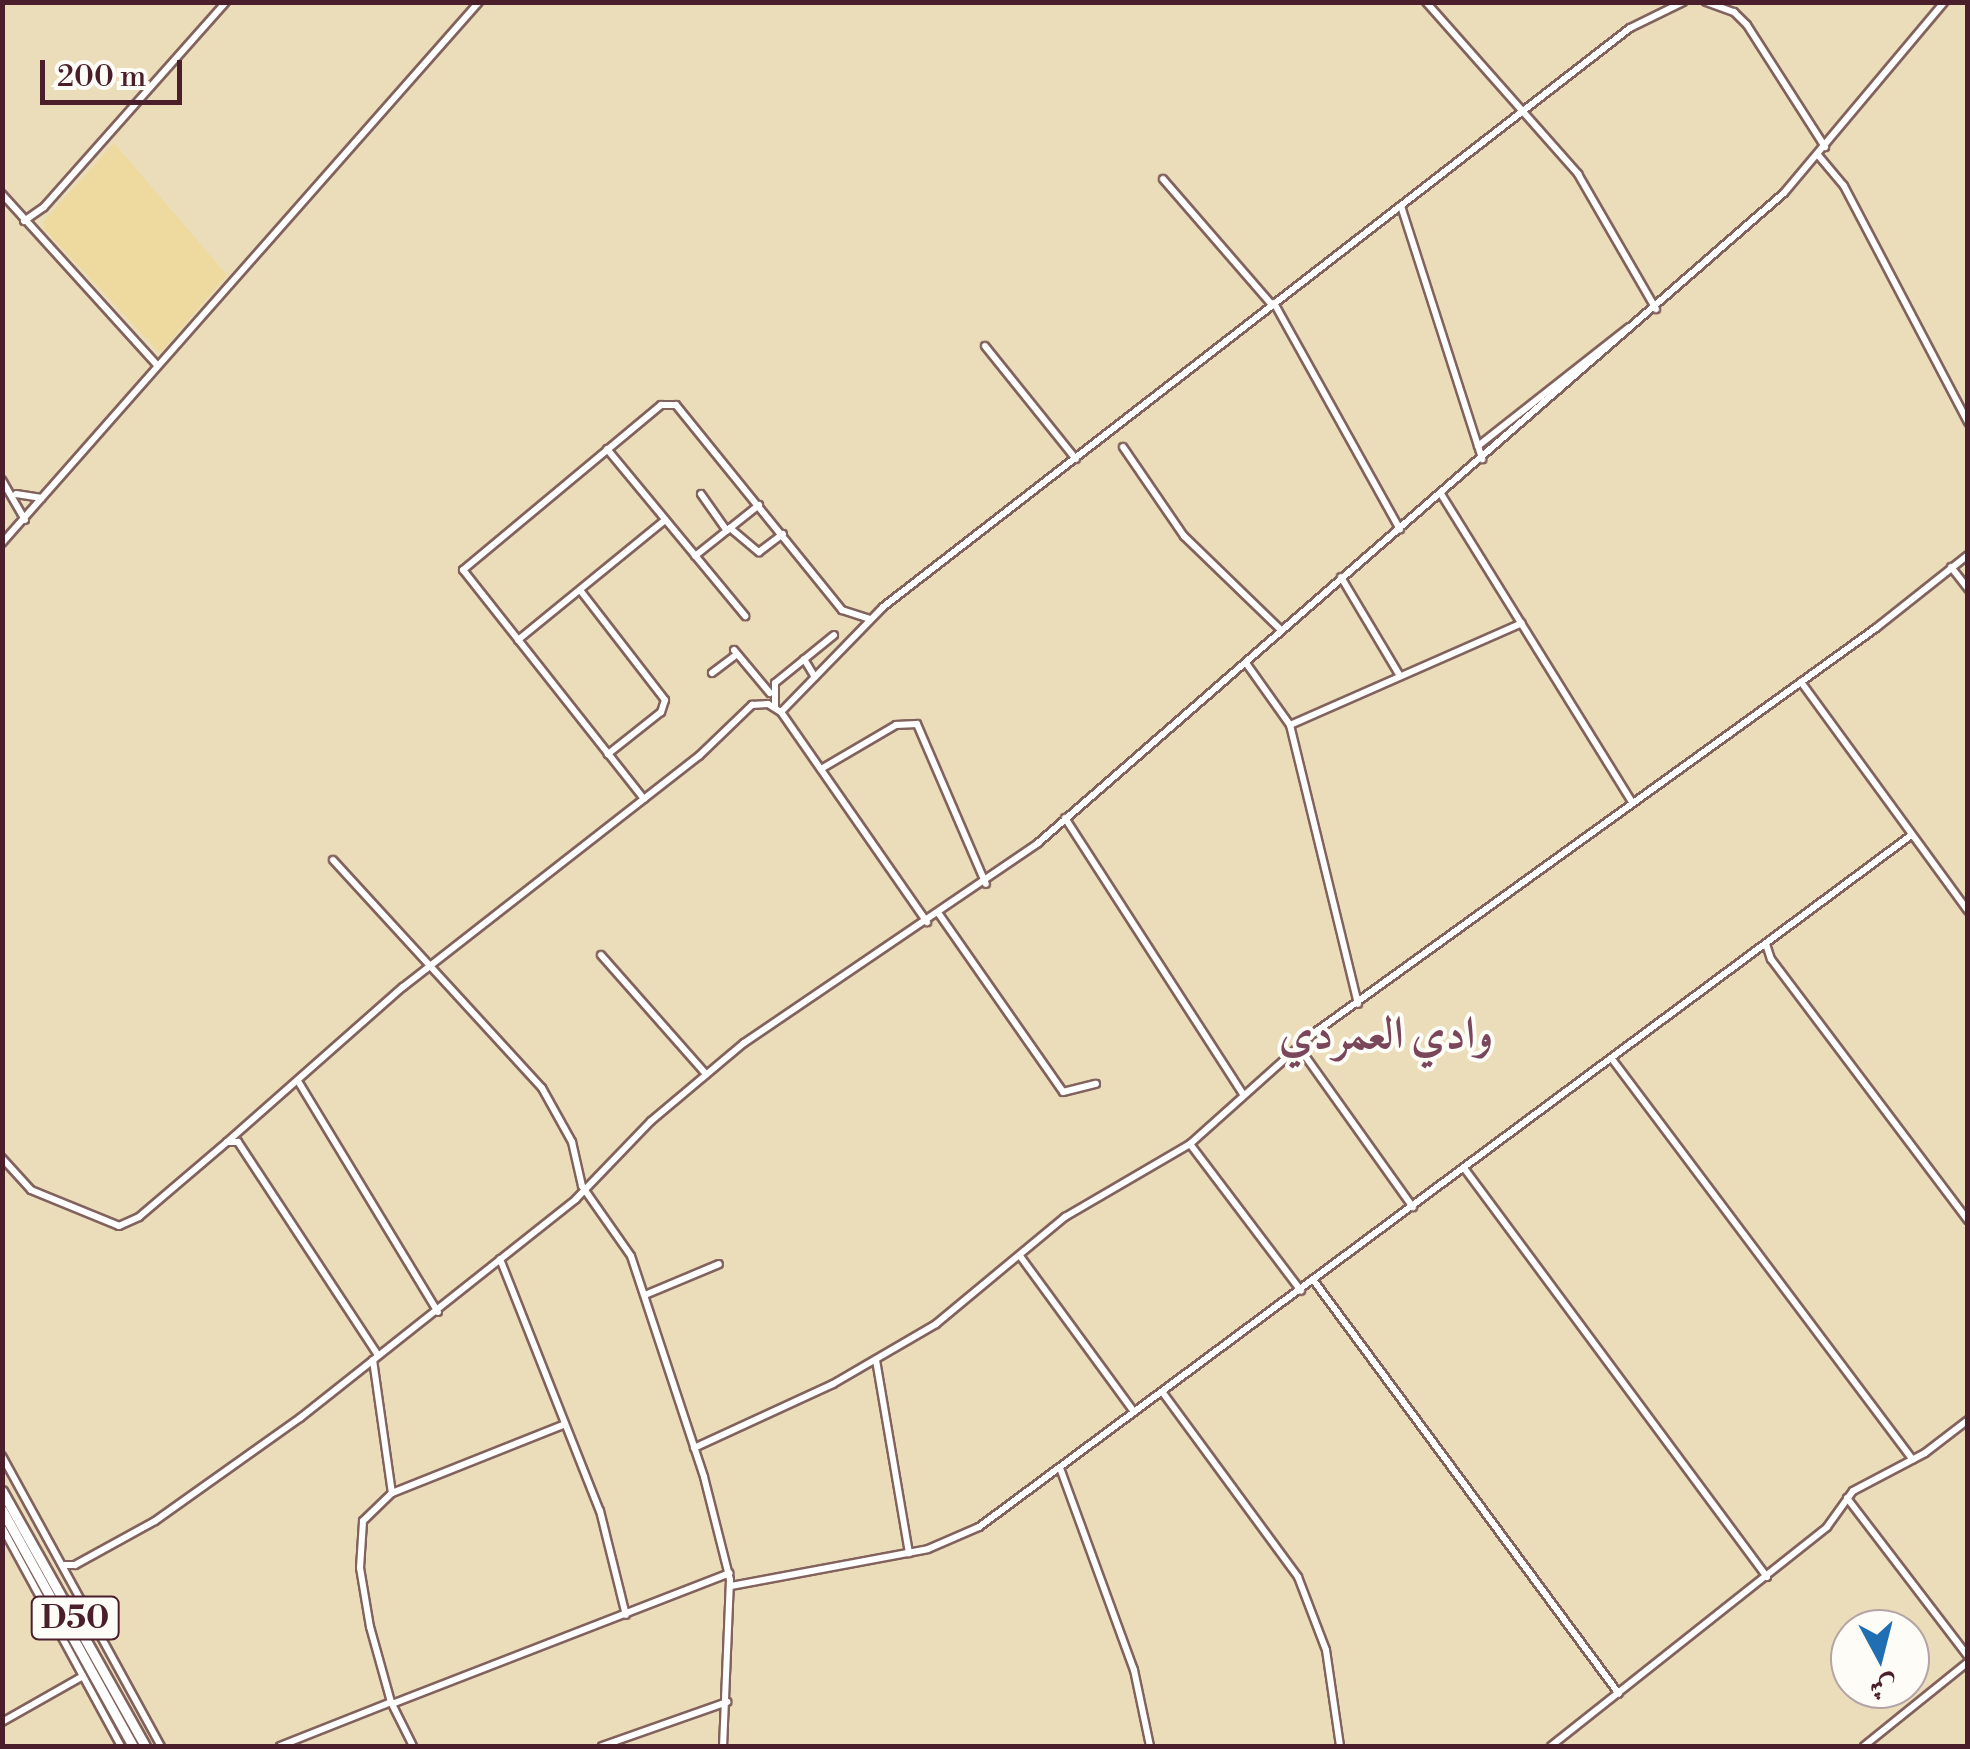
<!DOCTYPE html>
<meta charset="utf-8">
<style>
body{margin:0}
#map{position:relative;width:1970px;height:1749px;overflow:hidden;background:#ebddba;font-family:"Libre Bodoni",Amiri,serif}
div>[style]{position:absolute}
.sand>*{inset:0;background:#eeda9e}
.roads{filter:drop-shadow(2px 0 #82625d) drop-shadow(-2px 0 #82625d) drop-shadow(0 2px #82625d) drop-shadow(0 -2px #82625d)}
.minor>*{height:6px;margin:-3px;padding:0 3px;transform-origin:3px;border-radius:3px;background:#fff}
.major>*{height:9px;margin:-4.5px;padding:0 4.5px;transform-origin:4.5px;border-radius:4.5px;background:#fff}
span{translate:-50% -50%;white-space:nowrap;text-align:center;line-height:1.15;-webkit-text-stroke:8px #fdfcf7;paint-order:stroke}
.shield-label span{padding:2px 8px;background:#fdfcf7;border:2px solid;border-radius:8px;-webkit-text-stroke-width:0}
.shield-label{font-size:32px;color:#4a1f2b;font-weight:700}
.district-label{font-size:45px;color:#7a465a;font-weight:700}
.frame{position:absolute;inset:0;border:5px solid #4a1f2b;pointer-events:none}
.north{position:absolute;left:1830px;top:1609px;width:100px;height:100px;box-sizing:border-box;background:#fdfcf7;border:2px solid #b5a4a5;border-radius:50%;rotate:173deg;font-size:28px;font-weight:700;line-height:40px;text-align:center;color:#4a1f2b}
.north::after{content:'';display:block;margin:auto;width:35px;height:45px;background:#1f6fb2;clip-path:polygon(50% 0,100% 100%,50% 72%,0 100%)}
.scale{position:absolute;left:40px;top:60px;width:142px;height:45px;box-sizing:border-box;border:5px solid #4a1f2b;border-top:0;padding-left:12px;font-size:30px;line-height:35px;white-space:nowrap;color:#4a1f2b;-webkit-text-stroke:8px #fdfcf7;paint-order:stroke}
</style>
<div id="map">
<div class="sand">
<div style="clip-path:polygon(114px 143px,227px 275px,160px 353px,44px 229px,44px 221px)"></div>
</div>
<div class="roads">
<div class="minor">
<div style="left:1426px;top:2px;width:230px;rotate:48.5deg"></div>
<div style="left:1578px;top:174px;width:156px;rotate:60deg"></div>
<div style="left:1706px;top:2px;width:30px;rotate:20deg"></div>
<div style="left:1734px;top:12px;width:18px;rotate:45deg"></div>
<div style="left:1747px;top:25px;width:145px;rotate:57.4deg"></div>
<div style="left:1818px;top:155px;width:40px;rotate:50deg"></div>
<div style="left:1844px;top:186px;width:267px;rotate:62.3deg"></div>
<div style="left:1163px;top:179px;width:167px;rotate:49.1deg"></div>
<div style="left:2px;top:194px;width:231px;rotate:47.8deg"></div>
<div style="left:1401px;top:206px;width:266px;rotate:72.2deg"></div>
<div style="left:24px;top:221px;width:24px;rotate:-35deg"></div>
<div style="left:44px;top:207px;width:274px;rotate:-48.4deg"></div>
<div style="left:1274px;top:303px;width:259px;rotate:60.9deg"></div>
<div style="left:985px;top:346px;width:145px;rotate:51.2deg"></div>
<div style="left:1478px;top:446px;width:192px;rotate:-38.2deg"></div>
<div style="left:1123px;top:447px;width:108px;rotate:55.6deg"></div>
<div style="left:1184px;top:536px;width:136px;rotate:44.1deg"></div>
<div style="left:607px;top:449px;width:217px;rotate:50.4deg"></div>
<div style="left:2px;top:480px;width:46px;rotate:60.1deg"></div>
<div style="left:16px;top:494px;width:26px;rotate:9deg"></div>
<div style="left:701px;top:494px;width:45px;rotate:54.9deg"></div>
<div style="left:1441px;top:494px;width:362px;rotate:58.2deg"></div>
<div style="left:730px;top:528px;width:38px;rotate:40deg"></div>
<div style="left:759px;top:552px;width:30px;rotate:-37deg"></div>
<div style="left:2px;top:543px;width:721px;rotate:-48.6deg"></div>
<div style="left:695px;top:556px;width:82px;rotate:-38.6deg"></div>
<div style="left:1951px;top:567px;width:28px;rotate:52deg"></div>
<div style="left:1341px;top:577px;width:115px;rotate:59.2deg"></div>
<div style="left:580px;top:590px;width:139px;rotate:52.3deg"></div>
<div style="left:665px;top:700px;width:13px;rotate:108deg"></div>
<div style="left:661px;top:712px;width:68px;rotate:141.6deg"></div>
<div style="left:518px;top:640px;width:190px;rotate:-39.2deg"></div>
<div style="left:734px;top:650px;width:56px;rotate:50.1deg"></div>
<div style="left:804px;top:659px;width:21px;rotate:59deg"></div>
<div style="left:1246px;top:663px;width:76px;rotate:54.6deg"></div>
<div style="left:1290px;top:725px;width:287px;rotate:76.3deg"></div>
<div style="left:712px;top:673px;width:31px;rotate:-37deg"></div>
<div style="left:1801px;top:682px;width:283px;rotate:53.9deg"></div>
<div style="left:775px;top:706px;width:23px;rotate:-90deg"></div>
<div style="left:775px;top:683px;width:76px;rotate:-39.1deg"></div>
<div style="left:781px;top:712px;width:146px;rotate:-45.8deg"></div>
<div style="left:883px;top:607px;width:945px;rotate:-37.78deg"></div>
<div style="left:1630px;top:28px;width:59px;rotate:-26.1deg"></div>
<div style="left:1290px;top:725px;width:253px;rotate:-23.7deg"></div>
<div style="left:821px;top:769px;width:87px;rotate:-30.4deg"></div>
<div style="left:896px;top:725px;width:21px;rotate:-3deg"></div>
<div style="left:917px;top:724px;width:174px;rotate:66.7deg"></div>
<div style="left:644px;top:799px;width:292px;rotate:-128.3deg"></div>
<div style="left:463px;top:570px;width:258px;rotate:-39.8deg"></div>
<div style="left:661px;top:405px;width:15px"></div>
<div style="left:676px;top:405px;width:264px;rotate:51deg"></div>
<div style="left:842px;top:610px;width:29px;rotate:18deg"></div>
<div style="left:1065px;top:818px;width:328px;rotate:57.2deg"></div>
<div style="left:333px;top:860px;width:309px;rotate:47.5deg"></div>
<div style="left:542px;top:1088px;width:62px;rotate:60.9deg"></div>
<div style="left:572px;top:1142px;width:45px;rotate:77.2deg"></div>
<div style="left:582px;top:1186px;width:85px;rotate:55deg"></div>
<div style="left:631px;top:1256px;width:233px;rotate:71.7deg"></div>
<div style="left:704px;top:1477px;width:106px;rotate:75.8deg"></div>
<div style="left:730px;top:1580px;width:166px;rotate:92.4deg"></div>
<div style="left:939px;top:914px;width:217px;rotate:55.1deg"></div>
<div style="left:1063px;top:1092px;width:34px;rotate:-14deg"></div>
<div style="left:1766px;top:944px;width:16px;rotate:72deg"></div>
<div style="left:1771px;top:959px;width:327px;rotate:53deg"></div>
<div style="left:601px;top:955px;width:159px;rotate:48.6deg"></div>
<div style="left:1298px;top:1046px;width:198px;rotate:54.5deg"></div>
<div style="left:1612px;top:1059px;width:501px;rotate:53.11deg"></div>
<div style="left:298px;top:1081px;width:270px;rotate:58.8deg"></div>
<div style="left:227px;top:1142px;width:235px;rotate:-41.4deg"></div>
<div style="left:403px;top:987px;width:375px;rotate:-38deg"></div>
<div style="left:699px;top:756px;width:74px;rotate:-43.9deg"></div>
<div style="left:752px;top:705px;width:16px;rotate:-4deg"></div>
<div style="left:768px;top:704px;width:15px;rotate:32deg"></div>
<div style="left:781px;top:712px;width:256px;rotate:55.2deg"></div>
<div style="left:1190px;top:1144px;width:184px;rotate:52.9deg"></div>
<div style="left:2px;top:1158px;width:43px;rotate:47.8deg"></div>
<div style="left:31px;top:1190px;width:95px;rotate:22.2deg"></div>
<div style="left:119px;top:1226px;width:22px;rotate:-24deg"></div>
<div style="left:139px;top:1217px;width:116px;rotate:-40.4deg"></div>
<div style="left:227px;top:1142px;width:11px"></div>
<div style="left:238px;top:1142px;width:255px;rotate:56.7deg"></div>
<div style="left:1464px;top:1168px;width:509px;rotate:53.47deg"></div>
<div style="left:1020px;top:1256px;width:193px;rotate:53.8deg"></div>
<div style="left:500px;top:1259px;width:271px;rotate:68.4deg"></div>
<div style="left:600px;top:1511px;width:107px;rotate:76deg"></div>
<div style="left:1314px;top:1281px;width:513px;rotate:53.55deg"></div>
<div style="left:645px;top:1295px;width:80px;rotate:-22.7deg"></div>
<div style="left:373px;top:1360px;width:134px;rotate:81.9deg"></div>
<div style="left:876px;top:1360px;width:196px;rotate:80.3deg"></div>
<div style="left:1163px;top:1393px;width:228px;rotate:53.7deg"></div>
<div style="left:1298px;top:1577px;width:78px;rotate:69deg"></div>
<div style="left:1326px;top:1650px;width:97px;rotate:81.7deg"></div>
<div style="left:694px;top:1448px;width:153px;rotate:-24.7deg"></div>
<div style="left:833px;top:1384px;width:119px;rotate:-30.2deg"></div>
<div style="left:936px;top:1324px;width:168px;rotate:-39.7deg"></div>
<div style="left:1065px;top:1217px;width:145px;rotate:-30.3deg"></div>
<div style="left:1190px;top:1144px;width:166px;rotate:-41.8deg"></div>
<div style="left:1314px;top:1033px;width:693px;rotate:-35.78deg"></div>
<div style="left:1876px;top:628px;width:117px;rotate:-38.4deg"></div>
<div style="left:2px;top:1456px;width:331px;rotate:61.3deg"></div>
<div style="left:1060px;top:1468px;width:215px;rotate:69.9deg"></div>
<div style="left:1134px;top:1670px;width:78px;rotate:78.1deg"></div>
<div style="left:1847px;top:1498px;width:199px;rotate:52.6deg"></div>
<div style="left:2px;top:1527px;width:249px;rotate:61.5deg"></div>
<div style="left:64px;top:1565px;width:11px"></div>
<div style="left:75px;top:1565px;width:91px;rotate:-28.8deg"></div>
<div style="left:155px;top:1521px;width:178px;rotate:-35.4deg"></div>
<div style="left:300px;top:1418px;width:352px;rotate:-38.4deg"></div>
<div style="left:576px;top:1199px;width:108px;rotate:-46.1deg"></div>
<div style="left:651px;top:1121px;width:121px;rotate:-40deg"></div>
<div style="left:744px;top:1043px;width:356px;rotate:-34.2deg"></div>
<div style="left:1038px;top:843px;width:989px;rotate:-41.07deg"></div>
<div style="left:1784px;top:193px;width:249px;rotate:-50deg"></div>
<div style="left:731px;top:1586px;width:200px;rotate:-10.6deg"></div>
<div style="left:928px;top:1549px;width:56px;rotate:-23.3deg"></div>
<div style="left:979px;top:1527px;width:1159px;rotate:-36.58deg"></div>
<div style="left:392px;top:1704px;width:362px;rotate:-21.2deg"></div>
<div style="left:2px;top:1722px;width:93px;rotate:-29.6deg"></div>
<div style="left:280px;top:1746px;width:119px;rotate:-21.6deg"></div>
<div style="left:413px;top:1746px;width:49px;rotate:-116.6deg"></div>
<div style="left:391px;top:1702px;width:78px;rotate:-105.6deg"></div>
<div style="left:370px;top:1627px;width:60px;rotate:-99.6deg"></div>
<div style="left:360px;top:1568px;width:47px;rotate:-86.3deg"></div>
<div style="left:363px;top:1521px;width:40px;rotate:-44deg"></div>
<div style="left:392px;top:1493px;width:184px;rotate:-21.7deg"></div>
<div style="left:602px;top:1746px;width:133px;rotate:-19.4deg"></div>
<div style="left:1551px;top:1746px;width:352px;rotate:-38.4deg"></div>
<div style="left:1827px;top:1527px;width:44px;rotate:-54.2deg"></div>
<div style="left:1853px;top:1491px;width:81px;rotate:-27.8deg"></div>
<div style="left:1925px;top:1453px;width:54px;rotate:-37.5deg"></div>
<div style="left:1864px;top:1746px;width:134px;rotate:-38.9deg"></div>
</div>
<div class="major">
<div style="left:2px;top:1491px;width:292px;rotate:60.7deg"></div>
<div style="left:2px;top:1510px;width:270px;rotate:61deg"></div>
</div>
</div>
<div class="shield-label">
<span style="left:75px;top:1618px">D50</span>
</div>
<div class="district-label">
<span style="left:1386px;top:1035px">وادي العمردي</span>
</div>
<div class="frame"></div>
<div class="north">ش</div>
<div class="scale">200 m</div>
</div>
